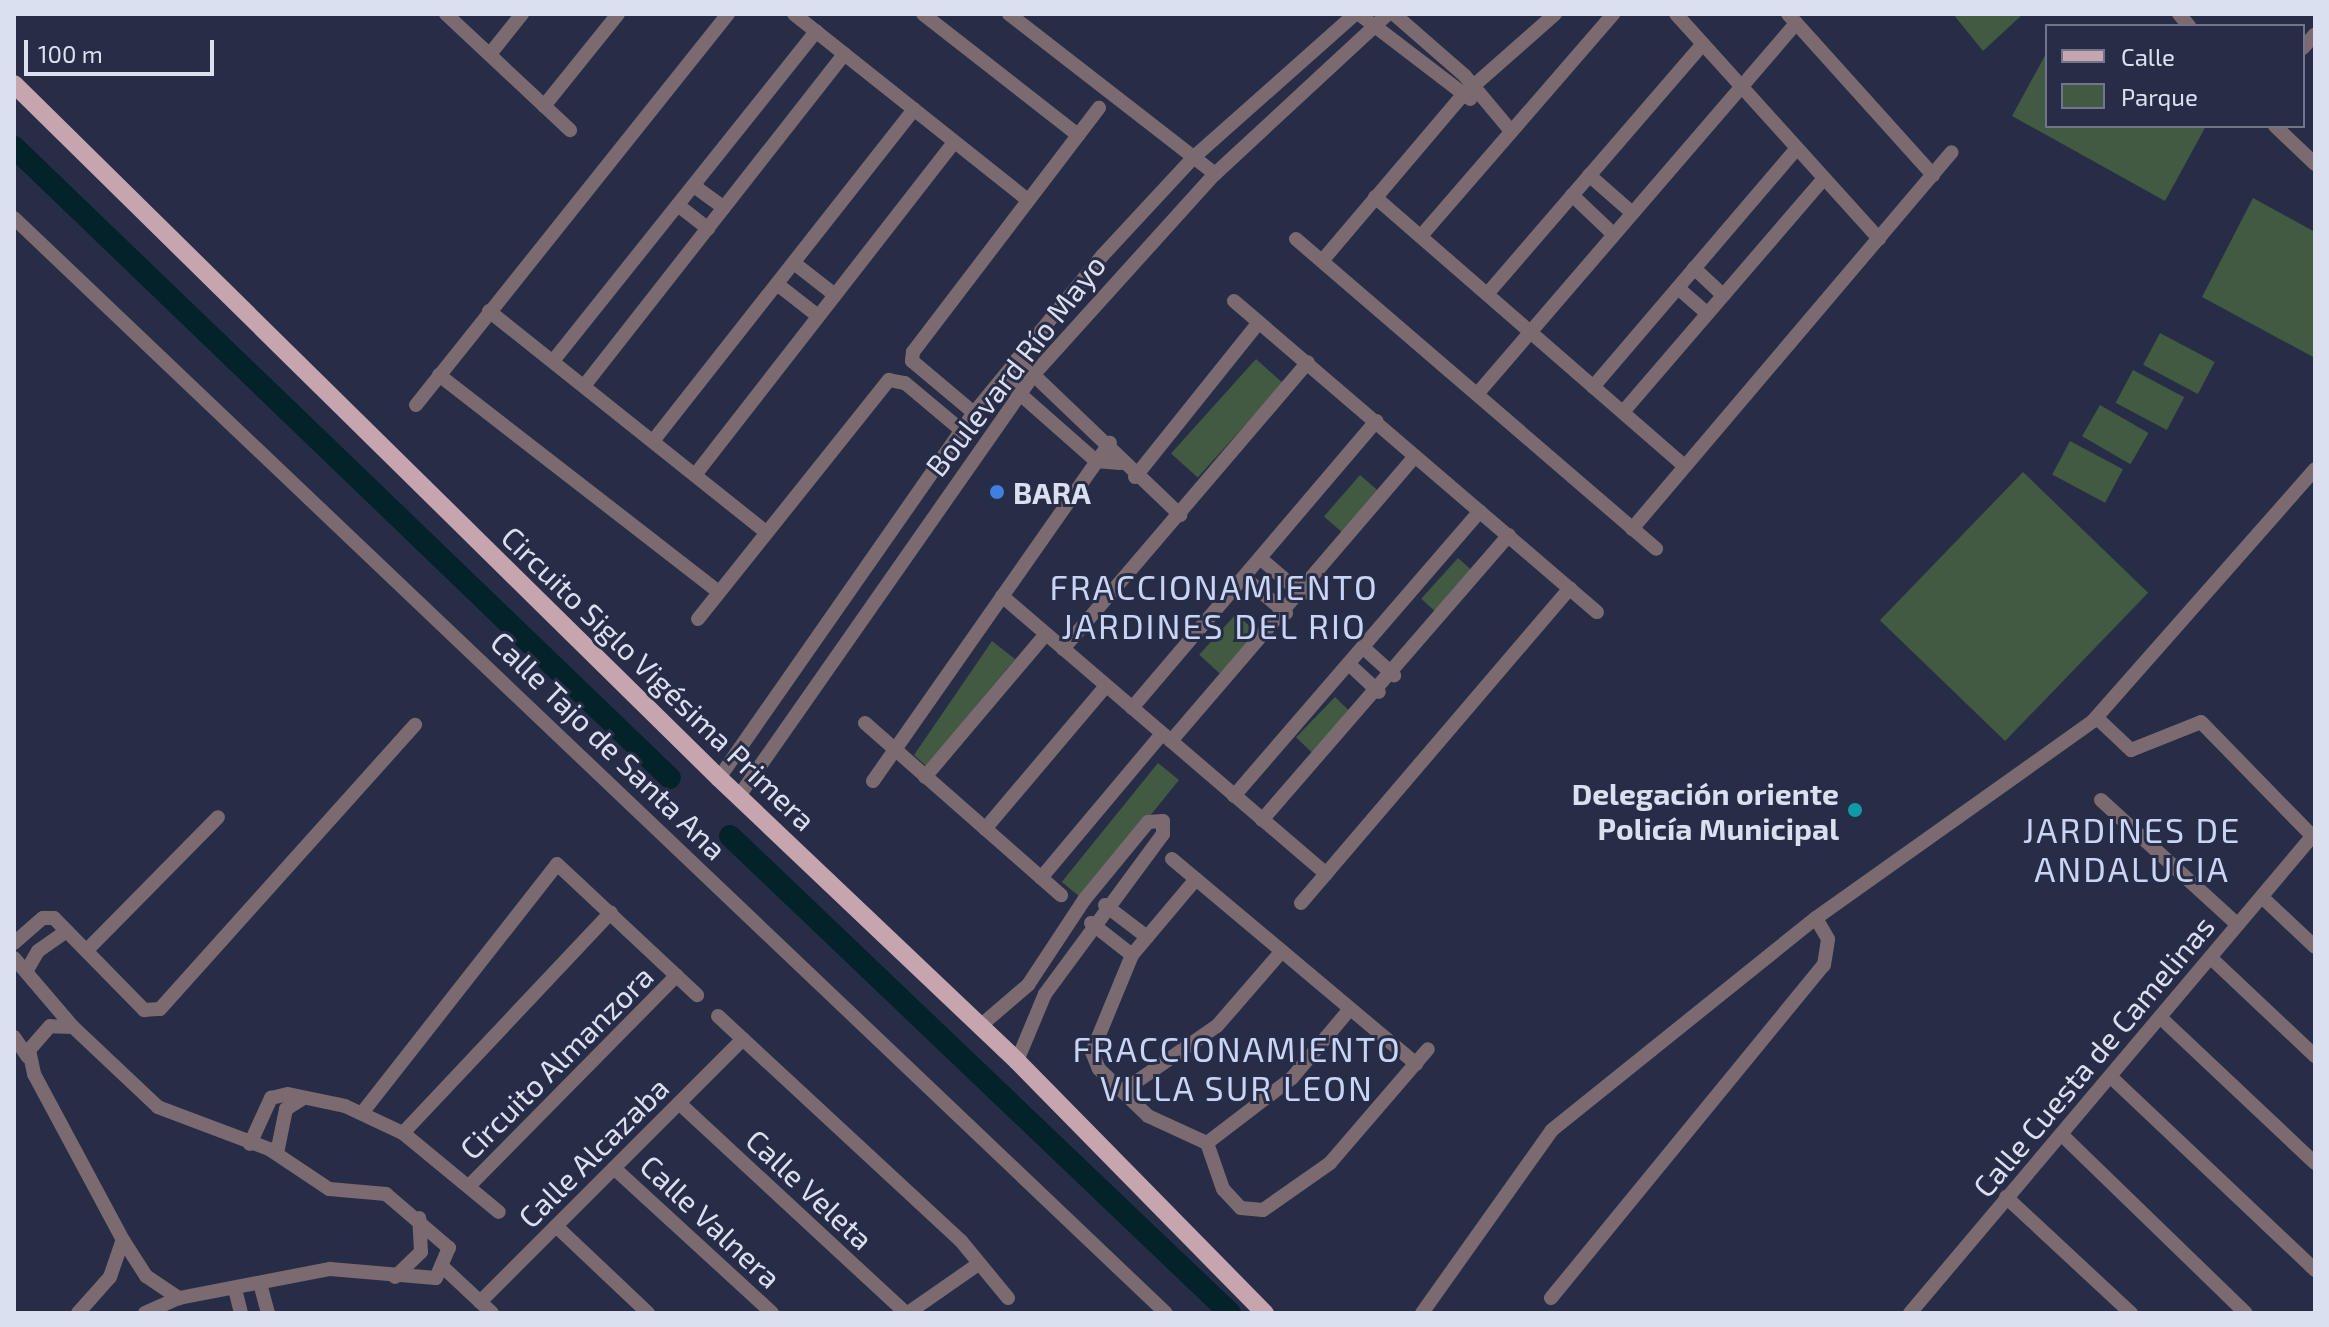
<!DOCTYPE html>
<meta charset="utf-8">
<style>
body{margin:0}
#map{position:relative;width:2329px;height:1327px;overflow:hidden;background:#272d47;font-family:"Exo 2",sans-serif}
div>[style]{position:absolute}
.green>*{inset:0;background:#425942;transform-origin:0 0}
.river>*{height:22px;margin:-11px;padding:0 11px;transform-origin:11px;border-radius:11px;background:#04222a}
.minor>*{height:14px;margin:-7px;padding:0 7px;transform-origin:7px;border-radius:7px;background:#7b6a6f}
.major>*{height:18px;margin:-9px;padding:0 9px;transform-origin:9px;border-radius:9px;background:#c6a5ae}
.dots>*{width:22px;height:22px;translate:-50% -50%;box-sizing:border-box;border:4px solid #272d47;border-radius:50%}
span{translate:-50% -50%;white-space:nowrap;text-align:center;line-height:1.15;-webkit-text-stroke:6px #272d47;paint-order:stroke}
.street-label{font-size:30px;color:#dbe0f1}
.poi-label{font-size:30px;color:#dbe0f1;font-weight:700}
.left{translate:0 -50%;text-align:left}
.right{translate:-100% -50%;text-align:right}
.quarter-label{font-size:34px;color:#cad4f5;letter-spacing:2px}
.frame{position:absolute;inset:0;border:16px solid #dbe0f1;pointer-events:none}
.legend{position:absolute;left:2045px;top:24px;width:260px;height:104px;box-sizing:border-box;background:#272d47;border:2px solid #6f758b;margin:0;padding:10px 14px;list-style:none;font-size:24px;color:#dbe0f1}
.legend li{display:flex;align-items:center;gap:16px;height:40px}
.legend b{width:40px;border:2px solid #6f758b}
.scale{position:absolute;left:24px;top:40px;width:190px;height:36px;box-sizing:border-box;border:4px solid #dbe0f1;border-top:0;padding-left:10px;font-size:24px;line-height:28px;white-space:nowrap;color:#dbe0f1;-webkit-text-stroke:6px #272d47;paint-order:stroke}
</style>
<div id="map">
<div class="green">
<div style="clip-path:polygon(1953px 14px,2023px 14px,1983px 51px)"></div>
<div style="clip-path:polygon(2047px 52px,2047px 126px,2206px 126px,2165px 201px,2012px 116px)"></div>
<div style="clip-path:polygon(2253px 198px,2315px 232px,2315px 358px,2202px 297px)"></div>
<div style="left:2160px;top:333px;width:62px;height:36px;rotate:28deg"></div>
<div style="left:1256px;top:359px;width:36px;height:127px;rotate:42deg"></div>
<div style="left:2133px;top:370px;width:58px;height:37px;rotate:28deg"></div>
<div style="left:2100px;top:405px;width:56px;height:36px;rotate:30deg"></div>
<div style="left:2070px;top:441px;width:60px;height:38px;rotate:28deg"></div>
<div style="left:2023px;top:472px;width:174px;height:206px;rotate:44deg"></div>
<div style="left:1360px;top:475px;width:29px;height:55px;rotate:41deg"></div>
<div style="left:1458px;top:558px;width:30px;height:55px;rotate:42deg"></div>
<div style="left:1236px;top:614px;width:30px;height:55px;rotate:42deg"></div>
<div style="clip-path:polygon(992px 641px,1015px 659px,926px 766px,914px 755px)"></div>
<div style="left:1335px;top:697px;width:29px;height:56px;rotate:44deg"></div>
<div style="left:1158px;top:763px;width:27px;height:153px;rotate:39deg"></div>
</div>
<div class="river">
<div style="left:14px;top:147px;width:910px;rotate:43.89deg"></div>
<div style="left:730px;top:836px;width:691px;rotate:43.65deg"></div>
</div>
<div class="minor">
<div style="left:446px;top:14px;width:170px;rotate:43.1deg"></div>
<div style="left:794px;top:14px;width:299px;rotate:38.5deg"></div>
<div style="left:923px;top:14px;width:197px;rotate:38deg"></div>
<div style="left:1009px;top:14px;width:261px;rotate:37.8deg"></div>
<div style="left:1359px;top:14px;width:140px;rotate:37.4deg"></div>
<div style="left:1394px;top:14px;width:94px;rotate:41.1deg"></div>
<div style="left:1465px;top:76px;width:72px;rotate:50.1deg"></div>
<div style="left:1676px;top:14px;width:303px;rotate:47.9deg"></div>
<div style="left:1788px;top:14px;width:217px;rotate:48deg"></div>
<div style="left:2179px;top:14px;width:16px;rotate:50deg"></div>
<div style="left:2303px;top:48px;width:18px;rotate:-49deg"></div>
<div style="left:490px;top:54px;width:51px;rotate:-51.3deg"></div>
<div style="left:544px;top:106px;width:118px;rotate:-51.2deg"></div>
<div style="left:2275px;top:126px;width:55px;rotate:43.5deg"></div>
<div style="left:1589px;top:175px;width:55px;rotate:41.3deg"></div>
<div style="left:694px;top:186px;width:37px;rotate:36deg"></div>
<div style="left:1572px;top:195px;width:55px;rotate:43.5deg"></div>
<div style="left:1375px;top:197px;width:408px;rotate:41deg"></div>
<div style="left:679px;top:206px;width:37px;rotate:38deg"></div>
<div style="left:14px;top:218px;width:1589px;rotate:43.55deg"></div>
<div style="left:1421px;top:236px;width:294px;rotate:-49.1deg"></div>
<div style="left:1296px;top:239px;width:475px;rotate:40.7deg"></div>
<div style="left:1322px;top:261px;width:216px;rotate:-49.7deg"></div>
<div style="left:1462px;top:96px;width:124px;rotate:-41.4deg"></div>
<div style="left:794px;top:263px;width:52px;rotate:38deg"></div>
<div style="left:1694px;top:268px;width:40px;rotate:43deg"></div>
<div style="left:777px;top:284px;width:52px;rotate:38deg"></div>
<div style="left:1678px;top:288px;width:38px;rotate:41deg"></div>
<div style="left:1488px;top:293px;width:329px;rotate:-49.2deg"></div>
<div style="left:1234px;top:301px;width:478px;rotate:40.6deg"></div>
<div style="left:489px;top:311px;width:354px;rotate:38.6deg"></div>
<div style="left:1017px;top:359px;width:226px;rotate:43.7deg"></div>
<div style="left:553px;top:361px;width:422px;rotate:-51.4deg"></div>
<div style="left:439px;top:375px;width:354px;rotate:37.8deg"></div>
<div style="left:584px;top:386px;width:422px;rotate:-51.9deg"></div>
<div style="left:1012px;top:387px;width:112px;rotate:41.4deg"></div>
<div style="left:1096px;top:461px;width:24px;rotate:5deg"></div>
<div style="left:1593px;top:387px;width:314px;rotate:-49.5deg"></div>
<div style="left:1478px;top:393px;width:488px;rotate:-49.3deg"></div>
<div style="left:416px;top:405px;width:500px;rotate:-51.41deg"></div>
<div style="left:1623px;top:412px;width:308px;rotate:-49.3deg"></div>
<div style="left:974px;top:413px;width:81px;rotate:-140deg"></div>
<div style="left:912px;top:361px;width:9px;rotate:-84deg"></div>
<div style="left:913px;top:352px;width:307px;rotate:-52.7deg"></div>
<div style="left:653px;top:441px;width:422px;rotate:-51.8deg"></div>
<div style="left:695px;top:475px;width:422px;rotate:-52.1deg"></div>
<div style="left:1135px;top:477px;width:198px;rotate:-51.3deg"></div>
<div style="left:1632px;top:529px;width:494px;rotate:-49.7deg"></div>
<div style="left:1261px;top:559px;width:54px;rotate:40.5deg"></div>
<div style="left:1245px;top:578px;width:54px;rotate:40.5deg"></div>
<div style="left:1002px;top:596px;width:427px;rotate:40.6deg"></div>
<div style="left:698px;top:619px;width:306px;rotate:-51.4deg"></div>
<div style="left:889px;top:380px;width:16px;rotate:11deg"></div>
<div style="left:905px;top:383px;width:73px;rotate:40deg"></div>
<div style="left:1063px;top:649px;width:377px;rotate:-49.5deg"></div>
<div style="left:1366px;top:650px;width:38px;rotate:42deg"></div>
<div style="left:1351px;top:666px;width:38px;rotate:43deg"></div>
<div style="left:1132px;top:708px;width:377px;rotate:-49.6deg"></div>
<div style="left:2097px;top:718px;width:47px;rotate:43.3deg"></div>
<div style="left:2131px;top:750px;width:75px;rotate:-21.8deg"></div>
<div style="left:2201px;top:722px;width:163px;rotate:45.7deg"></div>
<div style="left:865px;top:723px;width:261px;rotate:41.3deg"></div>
<div style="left:1171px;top:741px;width:375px;rotate:-49.4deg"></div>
<div style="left:925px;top:777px;width:187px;rotate:-49.8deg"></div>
<div style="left:719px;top:778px;width:445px;rotate:-55.1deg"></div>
<div style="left:974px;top:413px;width:203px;rotate:-50.8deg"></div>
<div style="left:1102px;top:256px;width:135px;rotate:-47.1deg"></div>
<div style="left:1194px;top:157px;width:215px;rotate:-41.6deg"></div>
<div style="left:873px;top:781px;width:413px;rotate:-55deg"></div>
<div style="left:739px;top:796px;width:515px;rotate:-55.04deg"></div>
<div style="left:1034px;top:374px;width:270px;rotate:-47.9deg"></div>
<div style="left:1215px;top:174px;width:236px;rotate:-42.8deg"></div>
<div style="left:1234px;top:796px;width:376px;rotate:-49.2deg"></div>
<div style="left:2101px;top:800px;width:185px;rotate:42.4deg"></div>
<div style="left:1262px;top:820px;width:377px;rotate:-49.1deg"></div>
<div style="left:985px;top:829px;width:187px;rotate:-49.8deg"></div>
<div style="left:1172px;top:859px;width:319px;rotate:40deg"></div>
<div style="left:1041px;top:878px;width:188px;rotate:-50deg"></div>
<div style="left:1196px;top:879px;width:99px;rotate:130.1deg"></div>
<div style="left:1132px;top:955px;width:105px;rotate:112.4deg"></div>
<div style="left:1092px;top:1052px;width:18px;rotate:68deg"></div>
<div style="left:1099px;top:1069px;width:68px;rotate:43.8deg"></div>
<div style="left:1148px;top:1116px;width:65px;rotate:24.6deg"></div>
<div style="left:1207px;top:1143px;width:49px;rotate:70.8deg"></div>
<div style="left:1223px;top:1189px;width:26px;rotate:47deg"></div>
<div style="left:1241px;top:1208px;width:22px;rotate:5deg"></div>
<div style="left:1263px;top:1210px;width:82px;rotate:-35deg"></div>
<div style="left:1330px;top:1163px;width:150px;rotate:-49.3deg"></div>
<div style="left:2263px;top:898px;width:71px;rotate:43.3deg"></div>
<div style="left:1301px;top:903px;width:414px;rotate:-49.5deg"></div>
<div style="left:1105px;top:905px;width:53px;rotate:37.3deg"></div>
<div style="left:1091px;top:923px;width:52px;rotate:38deg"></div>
<div style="left:14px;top:943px;width:38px;rotate:-41deg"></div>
<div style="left:43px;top:918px;width:11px"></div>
<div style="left:54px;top:918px;width:129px;rotate:45.6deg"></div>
<div style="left:144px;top:1010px;width:16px;rotate:-4deg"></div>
<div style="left:160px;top:1009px;width:382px;rotate:-48.1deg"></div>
<div style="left:88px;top:949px;width:185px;rotate:-45.4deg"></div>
<div style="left:14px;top:958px;width:91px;rotate:49.5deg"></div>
<div style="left:2211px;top:958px;width:143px;rotate:43.3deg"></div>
<div style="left:27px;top:970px;width:22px;rotate:-60deg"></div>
<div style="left:38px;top:951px;width:35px;rotate:-35deg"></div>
<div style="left:718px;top:1016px;width:331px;rotate:42.8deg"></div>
<div style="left:961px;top:1241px;width:74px;rotate:50.5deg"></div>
<div style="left:2162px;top:1019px;width:210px;rotate:43.3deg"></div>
<div style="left:979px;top:1027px;width:65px;rotate:-40.6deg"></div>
<div style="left:1028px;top:985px;width:102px;rotate:-56.6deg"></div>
<div style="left:1084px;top:900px;width:101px;rotate:-50.6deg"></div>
<div style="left:1148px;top:822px;width:15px;rotate:-4deg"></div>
<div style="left:1163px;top:821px;width:13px;rotate:90deg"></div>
<div style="left:1163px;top:834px;width:199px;rotate:126.4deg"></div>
<div style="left:1045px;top:994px;width:73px;rotate:112.7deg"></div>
<div style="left:14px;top:1037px;width:24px;rotate:55deg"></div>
<div style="left:2111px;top:1077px;width:281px;rotate:43.4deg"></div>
<div style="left:1123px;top:1091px;width:114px;rotate:-34.7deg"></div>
<div style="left:1217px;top:1026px;width:99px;rotate:-49.1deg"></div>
<div style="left:679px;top:1103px;width:309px;rotate:42.8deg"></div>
<div style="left:362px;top:1113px;width:316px;rotate:-51.9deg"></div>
<div style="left:557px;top:864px;width:192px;rotate:43.1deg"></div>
<div style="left:403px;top:1133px;width:303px;rotate:-46.7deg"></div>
<div style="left:2061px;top:1134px;width:257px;rotate:44.1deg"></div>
<div style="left:1207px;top:1143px;width:107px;rotate:-37.4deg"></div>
<div style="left:1292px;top:1078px;width:90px;rotate:-50deg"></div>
<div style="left:250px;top:1144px;width:51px;rotate:-65.5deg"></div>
<div style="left:271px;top:1098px;width:17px;rotate:-13deg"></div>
<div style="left:288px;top:1094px;width:58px;rotate:11.9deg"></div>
<div style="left:345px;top:1106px;width:64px;rotate:25deg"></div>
<div style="left:403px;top:1133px;width:124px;rotate:39.5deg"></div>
<div style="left:277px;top:1153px;width:45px;rotate:-78.4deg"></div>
<div style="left:286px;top:1109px;width:19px;rotate:-32deg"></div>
<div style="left:614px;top:1168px;width:214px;rotate:42.5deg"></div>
<div style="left:471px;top:1184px;width:293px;rotate:-45.4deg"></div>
<div style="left:2006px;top:1197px;width:171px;rotate:42.9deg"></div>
<div style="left:556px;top:1226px;width:127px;rotate:43.4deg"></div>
<div style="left:445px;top:1269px;width:64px;rotate:43.1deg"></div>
<div style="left:395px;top:1277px;width:36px;rotate:-44deg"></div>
<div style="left:421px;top:1252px;width:34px;rotate:-93deg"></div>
<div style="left:261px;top:1287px;width:27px;rotate:75deg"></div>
<div style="left:236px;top:1293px;width:21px;rotate:76deg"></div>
<div style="left:1551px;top:1298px;width:431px;rotate:-50.7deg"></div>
<div style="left:1824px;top:965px;width:26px;rotate:-81deg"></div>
<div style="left:1828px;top:939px;width:24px;rotate:-120deg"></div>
<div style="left:480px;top:1302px;width:372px;rotate:-45deg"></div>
<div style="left:78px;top:1313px;width:48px;rotate:-48.4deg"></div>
<div style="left:110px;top:1277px;width:39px;rotate:-71deg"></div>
<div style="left:145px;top:1313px;width:37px;rotate:-24deg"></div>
<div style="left:179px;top:1298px;width:154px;rotate:-10.9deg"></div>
<div style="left:330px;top:1269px;width:106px;rotate:4.9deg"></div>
<div style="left:436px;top:1278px;width:33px;rotate:-67deg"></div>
<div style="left:449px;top:1248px;width:83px;rotate:-139.4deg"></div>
<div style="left:386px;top:1194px;width:57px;rotate:-175deg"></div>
<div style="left:329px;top:1189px;width:72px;rotate:-146.3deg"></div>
<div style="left:269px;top:1149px;width:119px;rotate:-159.3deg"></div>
<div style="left:158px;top:1107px;width:117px;rotate:-136.7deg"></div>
<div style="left:73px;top:1027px;width:23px;rotate:-178deg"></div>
<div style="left:50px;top:1026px;width:32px;rotate:131deg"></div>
<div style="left:29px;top:1050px;width:25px;rotate:78deg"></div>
<div style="left:34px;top:1074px;width:188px;rotate:61.8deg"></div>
<div style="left:123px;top:1240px;width:43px;rotate:57.4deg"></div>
<div style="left:146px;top:1276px;width:40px;rotate:34deg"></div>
<div style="left:908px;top:1313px;width:84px;rotate:-34.8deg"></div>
<div style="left:1422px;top:1313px;width:224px;rotate:-54.6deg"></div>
<div style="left:1552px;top:1130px;width:339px;rotate:-38.8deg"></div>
<div style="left:1816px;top:918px;width:340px;rotate:-35.4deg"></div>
<div style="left:2093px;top:721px;width:336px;rotate:-48.6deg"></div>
<div style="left:1910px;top:1313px;width:628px;rotate:-49.84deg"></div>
</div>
<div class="major">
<div style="left:14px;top:84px;width:989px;rotate:44.55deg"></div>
<div style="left:719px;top:778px;width:411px;rotate:43.5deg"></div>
<div style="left:1017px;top:1061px;width:354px;rotate:45.5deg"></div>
</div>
<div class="dots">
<div style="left:997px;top:492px;background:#3f7fe0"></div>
<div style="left:1855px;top:810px;background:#0f9aa8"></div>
</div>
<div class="street-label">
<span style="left:1015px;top:365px;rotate:-52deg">Boulevard Río Mayo</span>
<span style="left:659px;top:678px;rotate:44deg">Circuito Siglo Vigésima Primera</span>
<span style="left:609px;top:745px;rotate:44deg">Calle Tajo de Santa Ana</span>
<span style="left:2093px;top:1056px;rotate:-50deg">Calle Cuesta de Camelinas</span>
<span style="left:556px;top:1062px;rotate:-45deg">Circuito Almanzora</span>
<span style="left:593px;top:1152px;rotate:-45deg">Calle Alcazaba</span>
<span style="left:810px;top:1189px;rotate:43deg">Calle Veleta</span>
<span style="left:711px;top:1221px;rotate:43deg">Calle Valnera</span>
</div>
<div class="poi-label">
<span class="left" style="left:1013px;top:492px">BARA</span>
<span class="right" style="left:1839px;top:810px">Delegación oriente<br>Policía Municipal</span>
</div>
<div class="quarter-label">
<span style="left:1214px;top:606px">FRACCIONAMIENTO<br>JARDINES DEL RIO</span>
<span style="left:2132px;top:849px">JARDINES DE<br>ANDALUCIA</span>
<span style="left:1237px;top:1068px">FRACCIONAMIENTO<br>VILLA SUR LEON</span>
</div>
<div class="frame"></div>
<ul class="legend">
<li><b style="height:10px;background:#c6a5ae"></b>Calle</li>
<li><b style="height:22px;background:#425942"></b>Parque</li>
</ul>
<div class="scale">100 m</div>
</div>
